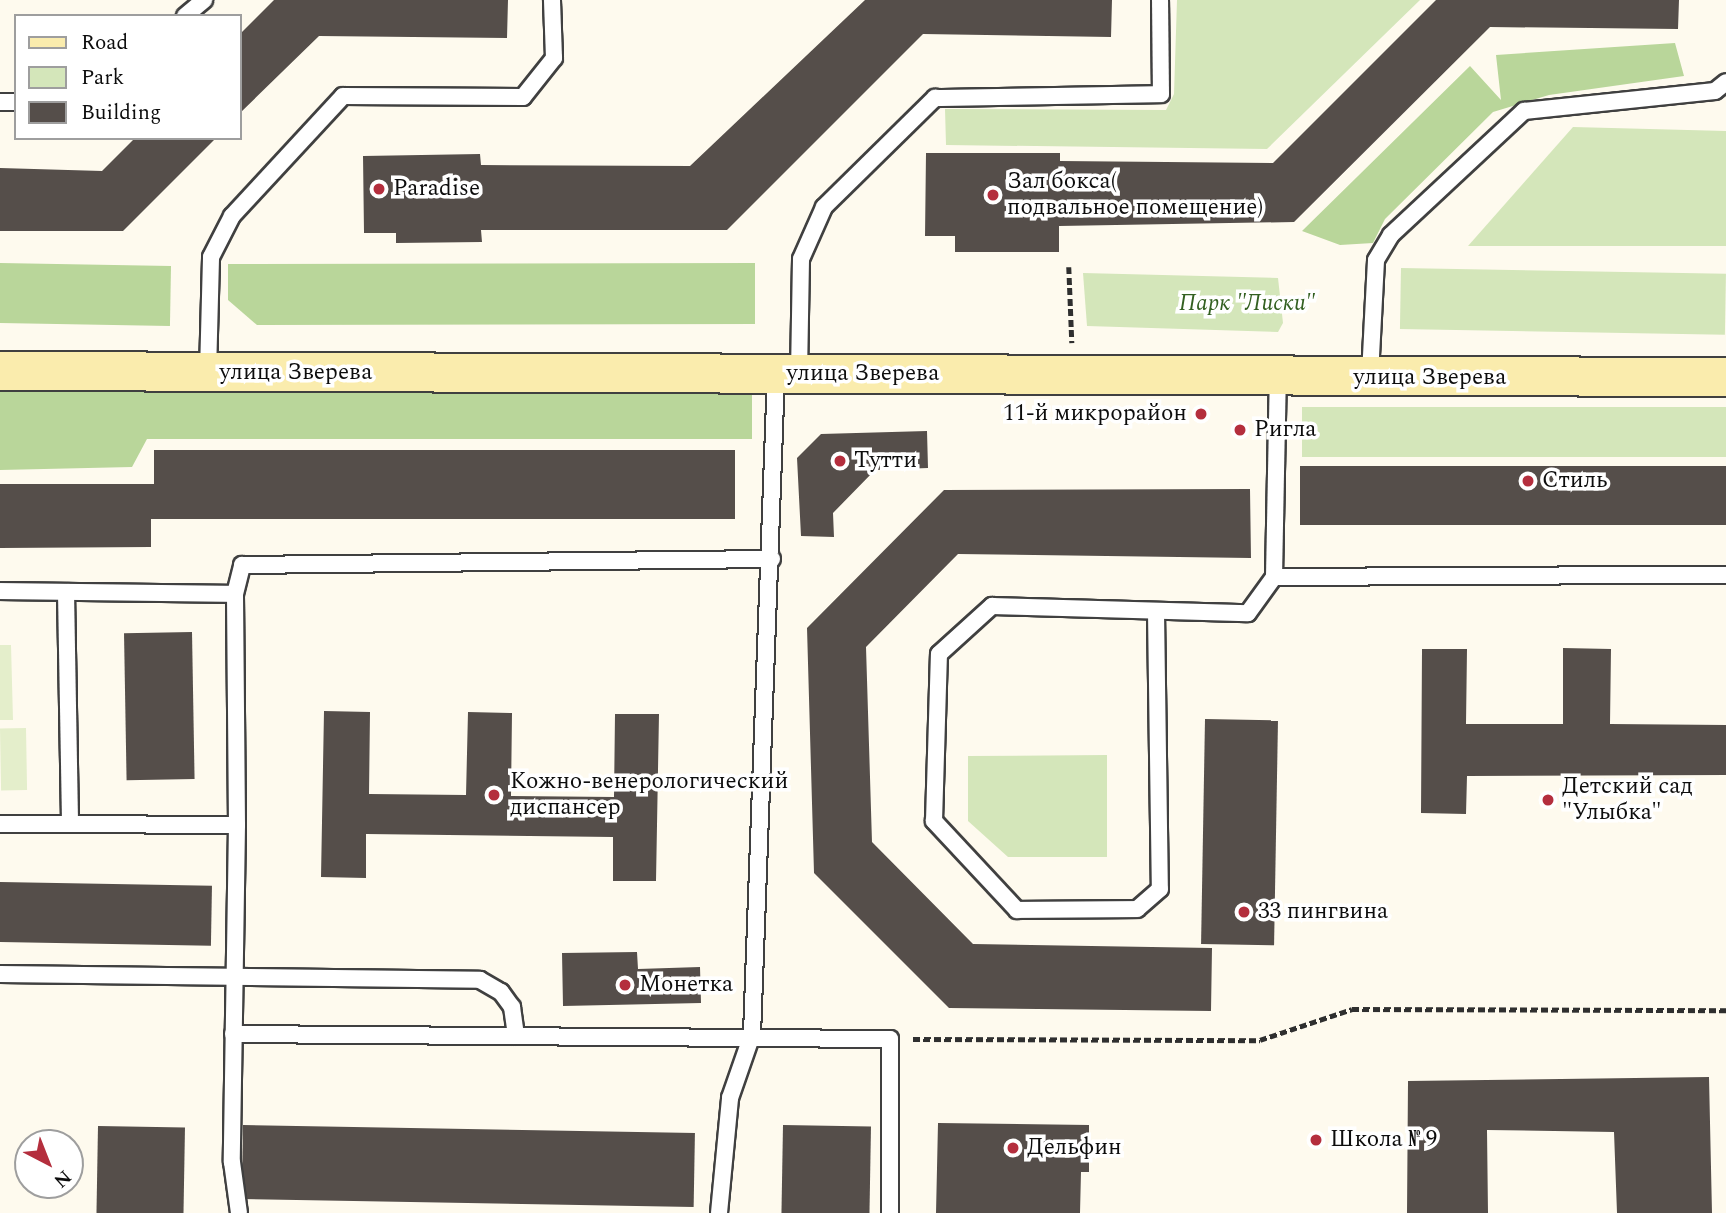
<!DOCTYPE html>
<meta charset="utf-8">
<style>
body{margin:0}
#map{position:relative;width:1726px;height:1213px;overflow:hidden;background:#fefaee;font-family:Spectral,serif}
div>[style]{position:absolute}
.green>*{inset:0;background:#d4e6ba;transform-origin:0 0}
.forest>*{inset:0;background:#b9d69a;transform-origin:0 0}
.pitch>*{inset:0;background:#e4eecb;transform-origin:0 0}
.building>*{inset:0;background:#554e4a;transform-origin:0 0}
.path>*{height:4.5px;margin-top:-2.25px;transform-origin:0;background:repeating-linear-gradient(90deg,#2f2f2f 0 7px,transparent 0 10.5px)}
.roads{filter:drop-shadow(2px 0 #404040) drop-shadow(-2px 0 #404040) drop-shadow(0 2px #404040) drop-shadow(0 -2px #404040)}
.lane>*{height:16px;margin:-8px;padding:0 8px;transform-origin:8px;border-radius:8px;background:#fff}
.secondary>*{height:38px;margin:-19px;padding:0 19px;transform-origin:19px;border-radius:19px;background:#faecad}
.dots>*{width:19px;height:19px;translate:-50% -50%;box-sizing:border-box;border:4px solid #fff;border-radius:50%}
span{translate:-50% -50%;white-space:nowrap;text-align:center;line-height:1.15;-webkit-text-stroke:7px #fff;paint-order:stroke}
.poi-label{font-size:23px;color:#0d0d0d}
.left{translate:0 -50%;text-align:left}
.right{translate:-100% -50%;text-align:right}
.park-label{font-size:23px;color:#336021;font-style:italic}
.street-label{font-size:23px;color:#0d0d0d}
.legend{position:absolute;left:14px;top:14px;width:228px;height:126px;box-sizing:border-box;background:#fff;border:2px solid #9e9e9e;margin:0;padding:9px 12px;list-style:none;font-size:21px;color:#0d0d0d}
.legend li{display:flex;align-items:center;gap:14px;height:35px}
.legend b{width:35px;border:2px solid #9e9e9e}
.north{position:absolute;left:14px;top:1129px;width:70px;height:70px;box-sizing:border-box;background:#fff;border:2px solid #9e9e9e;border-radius:50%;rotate:138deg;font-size:19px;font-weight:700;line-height:28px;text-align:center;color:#0d0d0d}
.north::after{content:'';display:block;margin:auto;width:24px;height:32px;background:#b42e3d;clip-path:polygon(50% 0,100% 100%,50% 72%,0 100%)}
</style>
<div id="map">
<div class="green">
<div style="clip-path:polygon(1177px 0,1420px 0,1267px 149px,946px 145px,945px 109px,1166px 110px,1174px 94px)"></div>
<div style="clip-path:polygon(1573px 127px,1726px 131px,1726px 246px,1468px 246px)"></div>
<div style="left:1401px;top:268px;width:325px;height:61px;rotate:1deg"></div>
<div style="clip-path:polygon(1083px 273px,1278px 278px,1283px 323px,1278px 332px,1087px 326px)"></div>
<div style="left:1302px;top:407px;width:424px;height:50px"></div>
<div style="clip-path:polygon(1107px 755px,1107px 857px,1008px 857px,968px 821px,968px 756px)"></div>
</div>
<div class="forest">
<div style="clip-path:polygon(1675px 43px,1684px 76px,1549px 95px,1493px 112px,1385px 219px,1373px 243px,1340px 245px,1302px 231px,1470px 66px,1501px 100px,1496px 55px)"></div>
<div style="clip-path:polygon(755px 263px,755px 324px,257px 325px,228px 300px,228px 264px)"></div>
<div style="left:171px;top:266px;width:60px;height:171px;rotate:91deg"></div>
<div style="clip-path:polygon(0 392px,752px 392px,752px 439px,147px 439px,132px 467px,0 470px)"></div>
</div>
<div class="pitch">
<div style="clip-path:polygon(0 645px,11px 645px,13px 720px,0 720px)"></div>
<div style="left:26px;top:728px;width:62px;height:26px;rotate:89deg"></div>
</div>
<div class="building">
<div style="clip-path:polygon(274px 0,508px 0,507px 38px,319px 36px,240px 113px,240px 34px)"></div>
<div style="clip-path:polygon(865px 0,1112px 0,1111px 37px,923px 34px,727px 230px,481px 230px,482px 242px,396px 243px,396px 233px,364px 233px,363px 156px,480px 154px,481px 165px,690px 166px)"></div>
<div style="clip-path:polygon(1436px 0,1679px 0,1678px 29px,1490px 27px,1294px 222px,1059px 226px,1059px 252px,955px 252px,955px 236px,925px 236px,926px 153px,1060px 153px,1060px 161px,1273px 163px)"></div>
<div style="clip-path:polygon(135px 138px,216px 138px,123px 231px,0 231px,0 168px,102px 171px)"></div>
<div style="clip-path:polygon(927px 431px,928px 468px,875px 470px,833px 513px,834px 537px,801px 536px,797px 458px,821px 434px)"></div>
<div style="clip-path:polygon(154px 450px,735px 450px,735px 519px,151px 519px,151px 547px,0 548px,0 484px,154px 484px)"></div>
<div style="left:1300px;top:466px;width:426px;height:59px"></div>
<div style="clip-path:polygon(1250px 489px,1251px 558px,958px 554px,866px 647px,872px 842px,973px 944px,1212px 948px,1211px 1011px,949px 1008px,814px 873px,807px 628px,944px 490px)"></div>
<div style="left:192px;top:632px;width:147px;height:68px;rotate:89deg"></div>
<div style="clip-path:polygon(1563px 648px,1611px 649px,1610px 724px,1726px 725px,1726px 775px,1467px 776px,1466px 814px,1421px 813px,1422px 649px,1467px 649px,1466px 724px,1563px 724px)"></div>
<div style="clip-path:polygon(324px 711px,370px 712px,369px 794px,466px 795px,468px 712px,512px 713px,511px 796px,614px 797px,615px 714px,659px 714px,656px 881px,613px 881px,613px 837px,366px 834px,366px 878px,321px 877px)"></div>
<div style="left:1205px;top:719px;width:73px;height:225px;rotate:1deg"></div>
<div style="left:0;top:882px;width:212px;height:60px;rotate:1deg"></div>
<div style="clip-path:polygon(637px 952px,638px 969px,700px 967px,701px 1003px,563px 1006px,562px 953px)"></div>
<div style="clip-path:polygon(1709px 1077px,1712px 1213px,1617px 1213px,1614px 1132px,1487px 1130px,1488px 1213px,1407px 1213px,1408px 1081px)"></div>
<div style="clip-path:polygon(938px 1123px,1089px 1125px,1089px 1172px,1081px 1172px,1080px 1213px,936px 1213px)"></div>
<div style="left:243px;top:1125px;width:452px;height:74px;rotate:1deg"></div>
<div style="left:783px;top:1125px;width:88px;height:88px;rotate:1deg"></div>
<div style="left:98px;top:1126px;width:87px;height:87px;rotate:1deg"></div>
</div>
<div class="path">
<div style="left:1069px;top:267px;width:76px;rotate:87.7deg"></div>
<div style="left:1073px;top:419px;width:11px;rotate:-90deg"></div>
<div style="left:913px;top:1039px;width:347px;rotate:0.2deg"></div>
<div style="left:1260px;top:1040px;width:97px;rotate:-18.6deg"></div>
<div style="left:1352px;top:1009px;width:374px;rotate:0.2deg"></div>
</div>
<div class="roads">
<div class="lane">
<div style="left:185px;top:16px;width:25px;rotate:-40deg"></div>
<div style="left:0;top:102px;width:16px"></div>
<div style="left:208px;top:373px;width:116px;rotate:-88.5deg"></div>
<div style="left:211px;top:257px;width:46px;rotate:-62.9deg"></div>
<div style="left:232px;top:216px;width:163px;rotate:-47.2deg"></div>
<div style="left:343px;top:96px;width:180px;rotate:0.3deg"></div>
<div style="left:523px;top:97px;width:50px;rotate:-51.5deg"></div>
<div style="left:554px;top:58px;width:58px;rotate:-92deg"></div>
<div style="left:799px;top:374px;width:115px;rotate:-89deg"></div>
<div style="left:801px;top:259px;width:57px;rotate:-66.1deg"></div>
<div style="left:824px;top:207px;width:156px;rotate:-44.5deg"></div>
<div style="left:935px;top:98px;width:226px;rotate:-1deg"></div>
<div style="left:1161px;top:94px;width:94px;rotate:-90.6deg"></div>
<div style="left:1370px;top:375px;width:115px;rotate:-87deg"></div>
<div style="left:1376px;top:260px;width:29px;rotate:-59deg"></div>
<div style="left:1391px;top:235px;width:182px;rotate:-43deg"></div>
<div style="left:1524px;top:111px;width:192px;rotate:-6deg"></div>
<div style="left:1715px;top:91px;width:14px;rotate:-39deg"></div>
<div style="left:1274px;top:577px;width:452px;rotate:-0.3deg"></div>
<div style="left:0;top:591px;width:235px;rotate:0.7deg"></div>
<div style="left:66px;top:592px;width:232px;rotate:89deg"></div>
<div style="left:1156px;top:612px;width:277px;rotate:89.2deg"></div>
<div style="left:1160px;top:889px;width:30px;rotate:139deg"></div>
<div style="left:1137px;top:909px;width:120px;rotate:179.5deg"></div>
<div style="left:1017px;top:910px;width:122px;rotate:-133deg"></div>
<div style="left:934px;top:821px;width:167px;rotate:-88.3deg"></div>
<div style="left:939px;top:654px;width:72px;rotate:-42.2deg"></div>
<div style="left:992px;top:606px;width:256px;rotate:1.6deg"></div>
<div style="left:1248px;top:613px;width:44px;rotate:-54.2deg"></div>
<div style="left:1274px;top:577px;width:200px;rotate:-88.9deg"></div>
<div style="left:0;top:824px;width:237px;rotate:0.2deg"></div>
<div style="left:237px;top:825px;width:231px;rotate:-90.5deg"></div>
<div style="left:235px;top:594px;width:30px;rotate:-76deg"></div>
<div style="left:242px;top:565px;width:530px;rotate:-0.65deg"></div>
<div style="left:237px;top:825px;width:337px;rotate:90.9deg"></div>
<div style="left:232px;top:1162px;width:51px;rotate:82.2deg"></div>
<div style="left:0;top:974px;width:480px;rotate:0.7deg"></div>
<div style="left:480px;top:980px;width:24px;rotate:30deg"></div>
<div style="left:501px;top:992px;width:19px;rotate:54deg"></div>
<div style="left:512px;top:1007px;width:29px;rotate:82deg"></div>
<div style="left:233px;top:1034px;width:657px;rotate:0.44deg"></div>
<div style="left:890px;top:1039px;width:174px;rotate:90deg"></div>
<div style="left:719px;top:1213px;width:116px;rotate:-84.5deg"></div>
<div style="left:730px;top:1098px;width:67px;rotate:-70.8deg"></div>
<div style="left:752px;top:1035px;width:661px;rotate:-87.92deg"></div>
</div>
<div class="secondary">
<div style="left:0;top:371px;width:1726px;rotate:0.2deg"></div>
</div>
</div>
<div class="dots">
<div style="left:379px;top:189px;background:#b42e3d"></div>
<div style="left:993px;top:195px;background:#b42e3d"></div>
<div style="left:1201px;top:414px;background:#b42e3d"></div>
<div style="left:1240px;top:430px;background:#b42e3d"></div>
<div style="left:840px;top:461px;background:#b42e3d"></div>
<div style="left:1528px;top:481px;background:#b42e3d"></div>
<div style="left:494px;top:795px;background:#b42e3d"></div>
<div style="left:1548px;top:800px;background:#b42e3d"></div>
<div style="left:1244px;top:912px;background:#b42e3d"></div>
<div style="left:625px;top:985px;background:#b42e3d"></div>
<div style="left:1316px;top:1140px;background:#b42e3d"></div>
<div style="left:1013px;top:1148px;background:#b42e3d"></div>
</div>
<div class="poi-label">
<span class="left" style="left:1007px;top:195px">Зал бокса(<br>подвальное помещение)</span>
<span class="left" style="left:393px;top:189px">Paradise</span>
<span class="right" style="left:1187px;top:414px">11-й микрорайон</span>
<span class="left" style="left:1254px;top:430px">Ригла</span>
<span class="left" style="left:854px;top:461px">Тутти</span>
<span class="left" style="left:1542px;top:481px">Стиль</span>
<span class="left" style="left:510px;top:795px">Кожно-венерологический<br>диспансер</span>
<span class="left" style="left:1562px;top:800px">Детский сад<br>"Улыбка"</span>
<span class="left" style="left:1258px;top:912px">33 пингвина</span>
<span class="left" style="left:639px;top:985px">Монетка</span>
<span class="left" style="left:1330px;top:1140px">Школа № 9</span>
<span class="left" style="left:1027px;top:1148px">Дельфин</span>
</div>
<div class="park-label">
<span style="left:1247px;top:304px">Парк "Лиски"</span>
</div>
<div class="street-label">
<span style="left:296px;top:373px">улица Зверева</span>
<span style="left:863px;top:374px">улица Зверева</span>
<span style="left:1430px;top:378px">улица Зверева</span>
</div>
<ul class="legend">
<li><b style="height:9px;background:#faecad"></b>Road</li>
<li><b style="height:19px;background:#d4e6ba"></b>Park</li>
<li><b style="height:19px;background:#554e4a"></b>Building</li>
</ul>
<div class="north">N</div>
</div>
